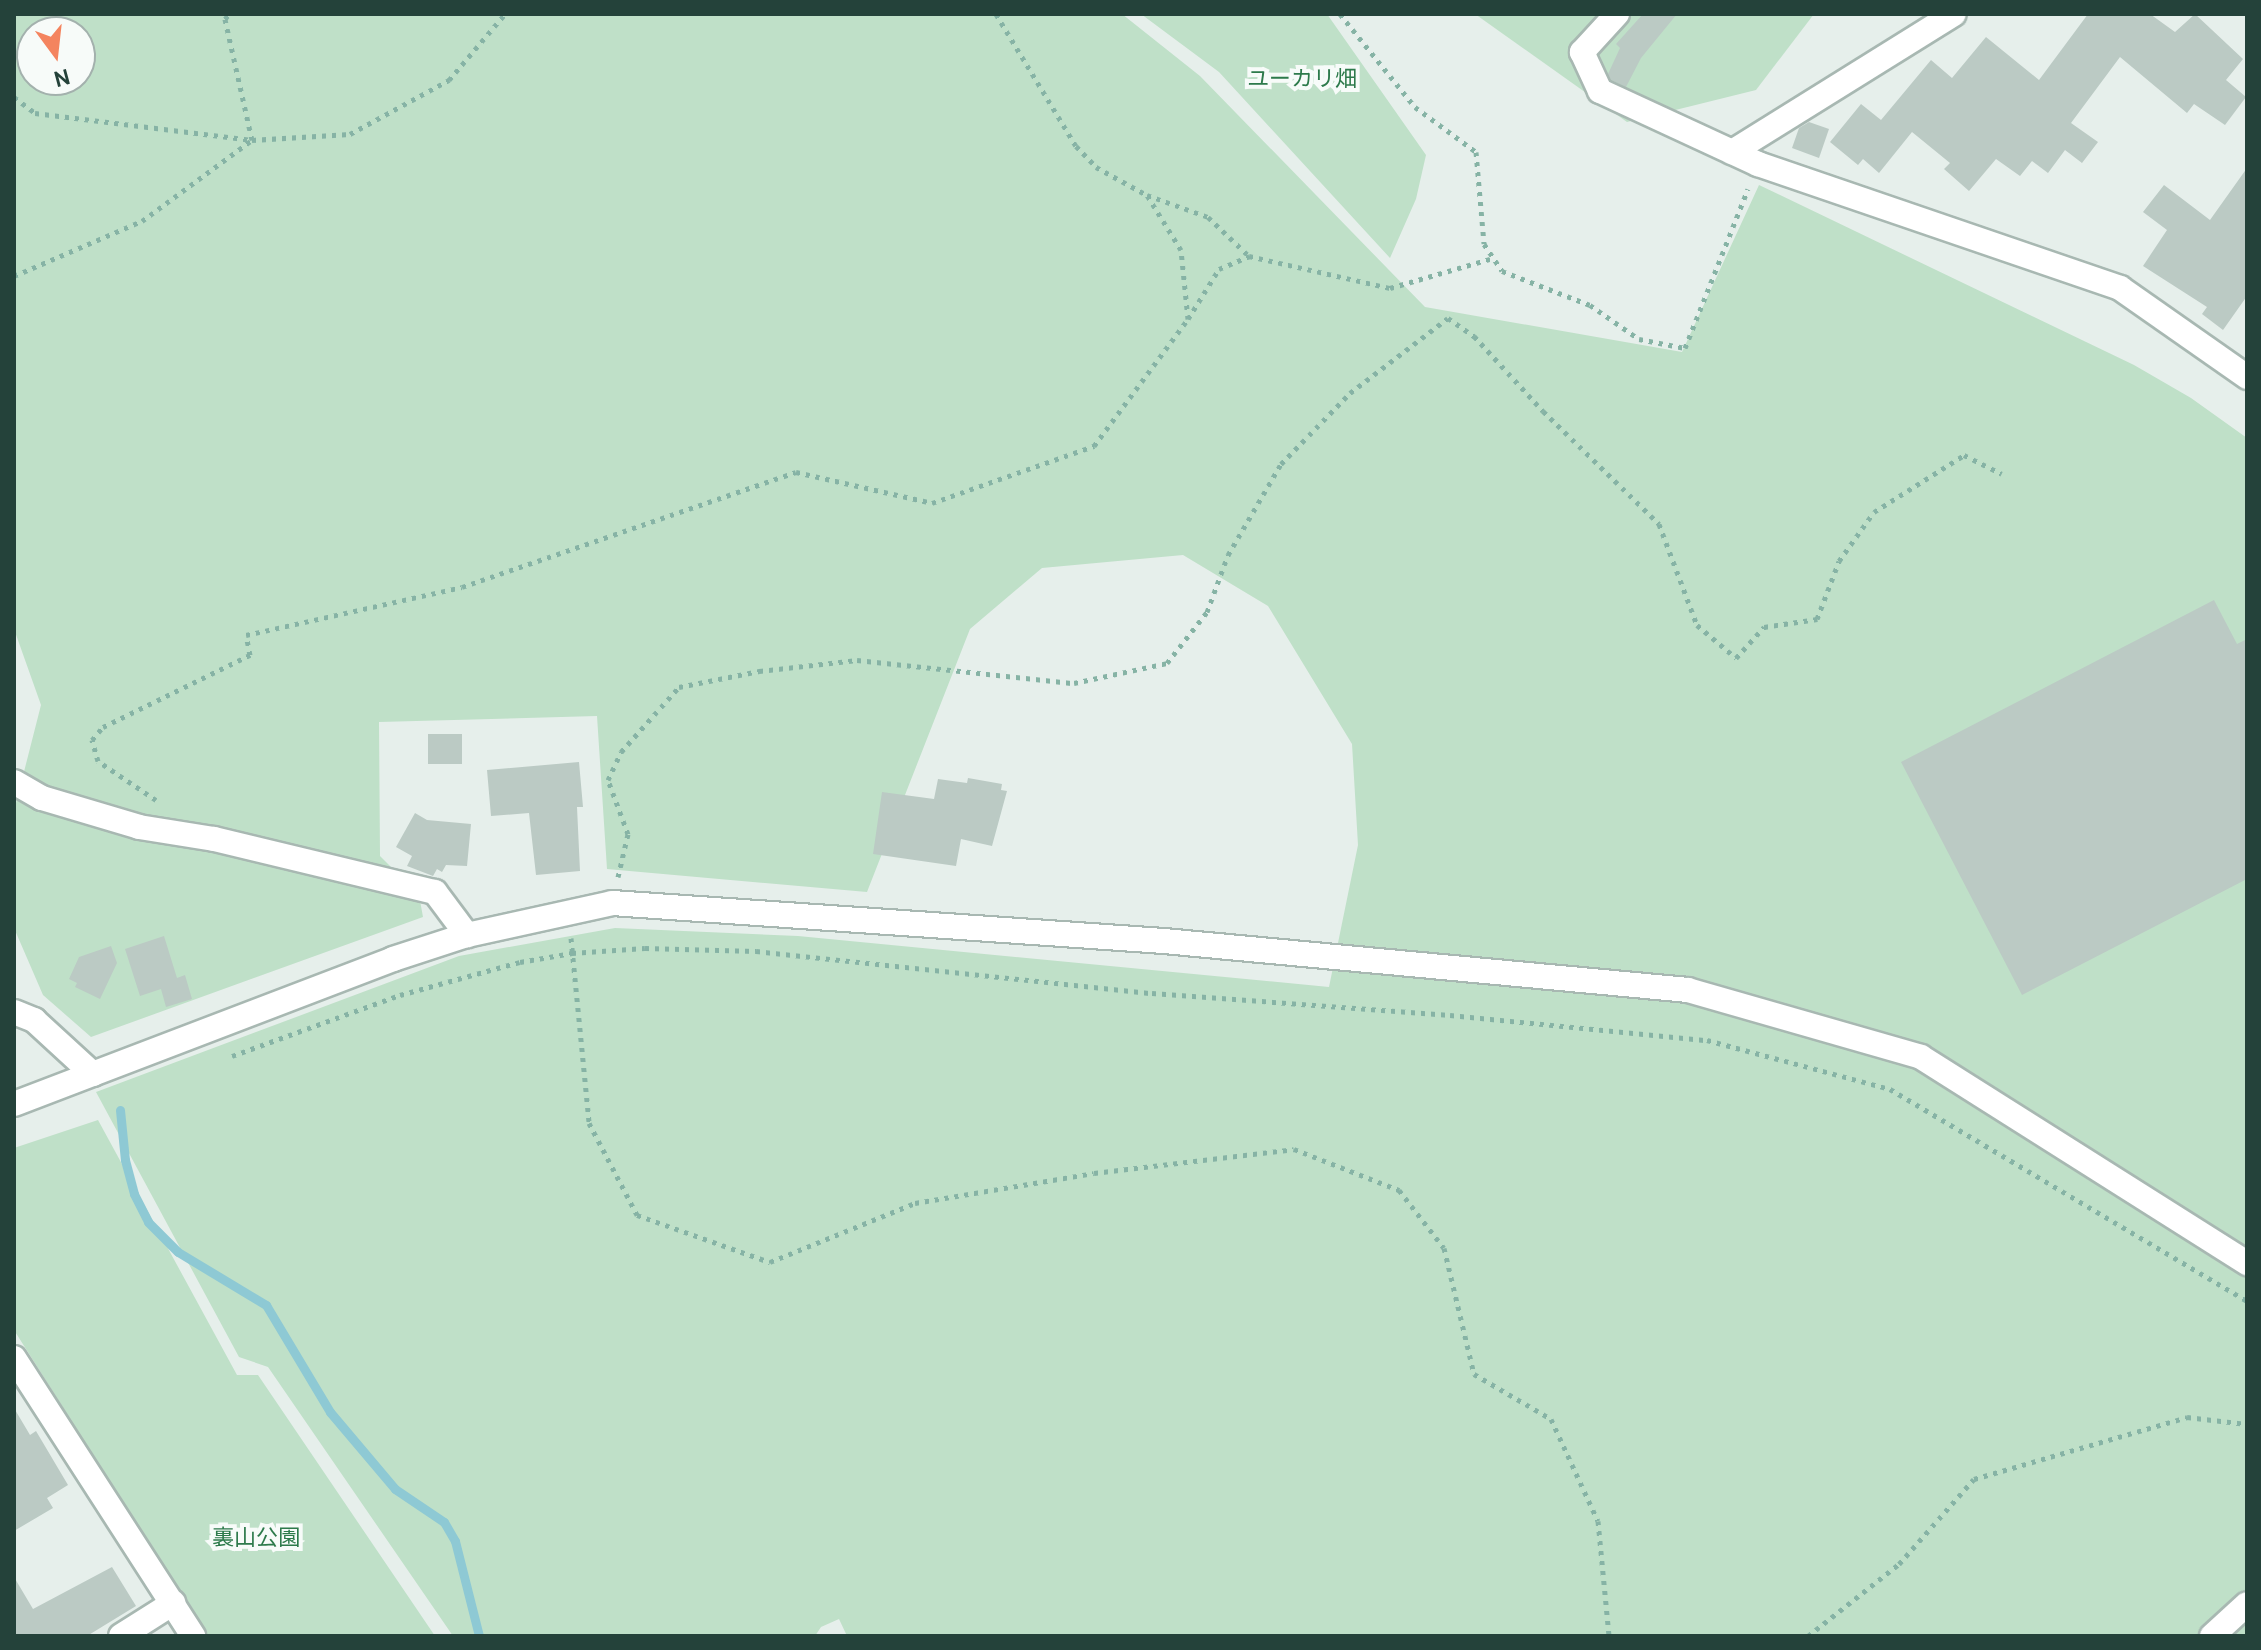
<!DOCTYPE html>
<meta charset="utf-8">
<style>
body{margin:0}
#map{position:relative;width:2261px;height:1650px;overflow:hidden;background:#e6efeb;font-family:Cabin,"Noto Sans JP",sans-serif}
div>[style]{position:absolute}
.green>*{inset:0;background:#bfe0c8}
.stream>*{height:9px;margin:-4.5px;padding:0 4.5px;transform-origin:4.5px;border-radius:4.5px;background:#8ec9d4}
.building>*{inset:0;background:#bbcac4;transform-origin:0 0}
.path>*{height:5px;margin-top:-2.5px;transform-origin:0;background:repeating-linear-gradient(90deg,#86b3a5 0 4px,transparent 0 10px)}
.roads{filter:drop-shadow(2px 0 #a8b8b2) drop-shadow(-2px 0 #a8b8b2) drop-shadow(0 2px #a8b8b2) drop-shadow(0 -2px #a8b8b2)}
.minor>*{height:24px;margin:-12px;padding:0 12px;transform-origin:12px;border-radius:12px;background:#fff}
.tertiary>*{height:24px;margin:-12px;padding:0 12px;transform-origin:12px;border-radius:12px;background:#fff}
span{translate:-50% -50%;white-space:nowrap;text-align:center;line-height:1.15;-webkit-text-stroke:8px #f7fbf9;paint-order:stroke}
.park-label{font-size:22px;color:#2d7a4b}
.frame{position:absolute;inset:0;border:16px solid #24423a;pointer-events:none}
.north{position:absolute;left:16px;top:16px;width:80px;height:80px;box-sizing:border-box;background:#f7fbf9;border:2px solid #a3b1ad;border-radius:50%;rotate:165deg;font-size:22px;font-weight:700;line-height:32px;text-align:center;color:#24423a}
.north::after{content:'';display:block;margin:auto;width:28px;height:36px;background:#f4845f;clip-path:polygon(50% 0,100% 100%,50% 72%,0 100%)}
</style>
<div id="map">
<div class="green">
<div style="clip-path:polygon(evenodd,14px 14px,1122px 14px,1200px 76px,1425px 307px,1682px 352px,1759px 185px,2134px 365px,2191px 398px,2247px 438px,2247px 1636px,847px 1636px,839px 1619px,821px 1627px,815px 1636px,453px 1636px,268px 1367px,239px 1357px,96px 1092px,459px 956px,615px 928px,798px 936px,1329px 987px,1358px 845px,1352px 744px,1268px 606px,1183px 555px,1042px 568px,970px 629px,867px 892px,607px 869px,597px 716px,379px 722px,380px 856px,419px 895px,423px 917px,91px 1037px,43px 995px,14px 928px,14px 811px,41px 705px,14px 629px,14px 14px,32px 32px,80px 32px,80px 80px,32px 80px,32px 32px)"></div>
<div style="clip-path:polygon(1141px 14px,1327px 14px,1426px 155px,1416px 199px,1390px 258px,1219px 72px)"></div>
<div style="clip-path:polygon(1475px 14px,1814px 14px,1756px 90px,1627px 122px)"></div>
<div style="clip-path:polygon(98px 1120px,237px 1375px,258px 1375px,435px 1636px,207px 1636px,14px 1330px,14px 1148px)"></div>
</div>
<div class="stream">
<div style="left:120px;top:1110px;width:50px;rotate:84.3deg"></div>
<div style="left:125px;top:1160px;width:35px;rotate:75deg"></div>
<div style="left:134px;top:1194px;width:31px;rotate:63deg"></div>
<div style="left:148px;top:1222px;width:42px;rotate:45deg"></div>
<div style="left:178px;top:1252px;width:103px;rotate:31.1deg"></div>
<div style="left:266px;top:1305px;width:125px;rotate:59.1deg"></div>
<div style="left:330px;top:1412px;width:101px;rotate:49.8deg"></div>
<div style="left:395px;top:1489px;width:59px;rotate:34deg"></div>
<div style="left:444px;top:1522px;width:22px;rotate:60deg"></div>
<div style="left:455px;top:1541px;width:98px;rotate:75.8deg"></div>
</div>
<div class="building">
<div style="clip-path:polygon(1643px 14px,1677px 14px,1641px 58px,1626px 87px,1611px 80px,1608px 74px,1620px 48px,1616px 44px)"></div>
<div style="clip-path:polygon(2088px 14px,2150px 14px,2175px 32px,2195px 14px,2243px 59px,2226px 80px,2246px 97px,2225px 125px,2194px 104px,2187px 113px,2120px 57px,2071px 123px,2098px 142px,2082px 163px,2065px 150px,2048px 173px,2032px 161px,2020px 176px,1996px 159px,1969px 191px,1944px 169px,1950px 163px,1912px 132px,1879px 173px,1863px 159px,1858px 165px,1830px 142px,1861px 104px,1881px 120px,1931px 60px,1952px 78px,1986px 37px,2039px 80px)"></div>
<div style="clip-path:polygon(1809px 122px,1829px 129px,1819px 158px,1792px 148px,1799px 128px)"></div>
<div style="clip-path:polygon(2247px 168px,2247px 296px,2223px 330px,2202px 314px,2207px 307px,2143px 266px,2167px 230px,2143px 212px,2164px 185px,2210px 220px)"></div>
<div style="clip-path:polygon(2214px 600px,2237px 644px,2247px 639px,2247px 879px,2022px 995px,1901px 762px)"></div>
<div style="left:428px;top:734px;width:34px;height:30px"></div>
<div style="clip-path:polygon(579px 762px,583px 807px,577px 807px,580px 871px,536px 875px,529px 813px,491px 816px,487px 770px)"></div>
<div style="clip-path:polygon(968px 778px,1002px 784px,1001px 790px,1007px 791px,992px 846px,961px 839px,956px 866px,873px 854px,882px 792px,934px 799px,938px 779px,967px 783px)"></div>
<div style="clip-path:polygon(415px 813px,427px 820px,471px 824px,467px 866px,446px 865px,442px 872px,437px 869px,433px 876px,407px 866px,412px 856px,396px 847px)"></div>
<div style="clip-path:polygon(164px 936px,177px 978px,185px 975px,192px 999px,166px 1007px,161px 989px,140px 996px,125px 949px)"></div>
<div style="clip-path:polygon(111px 946px,117px 963px,100px 999px,75px 987px,77px 983px,69px 979px,79px 957px)"></div>
<div style="clip-path:polygon(14px 1408px,30px 1435px,36px 1431px,68px 1485px,47px 1498px,53px 1508px,14px 1531px)"></div>
<div style="clip-path:polygon(112px 1567px,136px 1606px,87px 1636px,14px 1636px,14px 1577px,33px 1609px)"></div>
</div>
<div class="path">
<div style="left:996px;top:14px;width:154px;rotate:58.8deg"></div>
<div style="left:1076px;top:146px;width:29px;rotate:46deg"></div>
<div style="left:1096px;top:167px;width:58px;rotate:28.8deg"></div>
<div style="left:1147px;top:195px;width:65px;rotate:19.8deg"></div>
<div style="left:1208px;top:217px;width:57px;rotate:43.6deg"></div>
<div style="left:1249px;top:256px;width:145px;rotate:12.8deg"></div>
<div style="left:1390px;top:288px;width:107px;rotate:-16.2deg"></div>
<div style="left:1340px;top:14px;width:119px;rotate:51.1deg"></div>
<div style="left:1415px;top:107px;width:76px;rotate:36.4deg"></div>
<div style="left:1476px;top:152px;width:92px;rotate:85deg"></div>
<div style="left:1484px;top:244px;width:32px;rotate:56deg"></div>
<div style="left:1502px;top:271px;width:94px;rotate:21.1deg"></div>
<div style="left:1590px;top:305px;width:60px;rotate:34.8deg"></div>
<div style="left:1639px;top:339px;width:47px;rotate:11.1deg"></div>
<div style="left:1685px;top:348px;width:171px;rotate:-68.4deg"></div>
<div style="left:14px;top:97px;width:26px;rotate:37deg"></div>
<div style="left:35px;top:113px;width:219px;rotate:7.1deg"></div>
<div style="left:252px;top:140px;width:98px;rotate:-3.5deg"></div>
<div style="left:350px;top:134px;width:113px;rotate:-28.6deg"></div>
<div style="left:449px;top:80px;width:87px;rotate:-49.7deg"></div>
<div style="left:14px;top:276px;width:139px;rotate:-23.3deg"></div>
<div style="left:142px;top:221px;width:137px;rotate:-36.4deg"></div>
<div style="left:252px;top:140px;width:124px;rotate:-102.6deg"></div>
<div style="left:225px;top:19px;width:6px;rotate:-51deg"></div>
<div style="left:1188px;top:319px;width:59px;rotate:-58.2deg"></div>
<div style="left:1219px;top:269px;width:33px;rotate:-23deg"></div>
<div style="left:156px;top:800px;width:70px;rotate:-146.1deg"></div>
<div style="left:98px;top:761px;width:22px;rotate:-106deg"></div>
<div style="left:92px;top:740px;width:17px;rotate:-50deg"></div>
<div style="left:103px;top:727px;width:164px;rotate:-26.1deg"></div>
<div style="left:250px;top:655px;width:20px;rotate:-101deg"></div>
<div style="left:246px;top:635px;width:221px;rotate:-12.5deg"></div>
<div style="left:462px;top:587px;width:353px;rotate:-19deg"></div>
<div style="left:796px;top:472px;width:139px;rotate:12.8deg"></div>
<div style="left:932px;top:503px;width:172px;rotate:-19.4deg"></div>
<div style="left:1094px;top:446px;width:158px;rotate:-53.5deg"></div>
<div style="left:1188px;top:319px;width:69px;rotate:-95.8deg"></div>
<div style="left:1181px;top:250px;width:65px;rotate:-121.7deg"></div>
<div style="left:618px;top:877px;width:44px;rotate:-76.9deg"></div>
<div style="left:628px;top:834px;width:58px;rotate:-110.3deg"></div>
<div style="left:608px;top:780px;width:31px;rotate:-65deg"></div>
<div style="left:621px;top:752px;width:87px;rotate:-48.3deg"></div>
<div style="left:679px;top:687px;width:82px;rotate:-11.3deg"></div>
<div style="left:759px;top:671px;width:99px;rotate:-6.4deg"></div>
<div style="left:857px;top:660px;width:218px;rotate:6.1deg"></div>
<div style="left:1074px;top:683px;width:95px;rotate:-12.1deg"></div>
<div style="left:1167px;top:663px;width:65px;rotate:-51.9deg"></div>
<div style="left:1207px;top:612px;width:61px;rotate:-69.8deg"></div>
<div style="left:1228px;top:555px;width:105px;rotate:-59.8deg"></div>
<div style="left:1281px;top:464px;width:99px;rotate:-45.8deg"></div>
<div style="left:1350px;top:393px;width:123px;rotate:-37.4deg"></div>
<div style="left:1448px;top:318px;width:32px;rotate:35deg"></div>
<div style="left:1474px;top:336px;width:102px;rotate:47.4deg"></div>
<div style="left:1543px;top:411px;width:162px;rotate:44.2deg"></div>
<div style="left:1659px;top:524px;width:108px;rotate:69.4deg"></div>
<div style="left:1697px;top:625px;width:51px;rotate:40.2deg"></div>
<div style="left:1736px;top:658px;width:42px;rotate:-47.9deg"></div>
<div style="left:1764px;top:627px;width:54px;rotate:-8.6deg"></div>
<div style="left:1817px;top:619px;width:62px;rotate:-69.2deg"></div>
<div style="left:1839px;top:561px;width:60px;rotate:-54.5deg"></div>
<div style="left:1874px;top:512px;width:107px;rotate:-32.3deg"></div>
<div style="left:1964px;top:455px;width:42px;rotate:26.6deg"></div>
<div style="left:571px;top:938px;width:186px;rotate:84.4deg"></div>
<div style="left:589px;top:1123px;width:104px;rotate:62.4deg"></div>
<div style="left:637px;top:1215px;width:141px;rotate:19.5deg"></div>
<div style="left:770px;top:1262px;width:157px;rotate:-22.1deg"></div>
<div style="left:915px;top:1203px;width:181px;rotate:-9.5deg"></div>
<div style="left:1094px;top:1173px;width:201px;rotate:-6.8deg"></div>
<div style="left:1294px;top:1149px;width:113px;rotate:21.3deg"></div>
<div style="left:1399px;top:1190px;width:73px;rotate:52.2deg"></div>
<div style="left:1444px;top:1248px;width:130px;rotate:76.6deg"></div>
<div style="left:1474px;top:1374px;width:89px;rotate:30.3deg"></div>
<div style="left:1551px;top:1419px;width:112px;rotate:65.3deg"></div>
<div style="left:1598px;top:1521px;width:116px;rotate:84.5deg"></div>
<div style="left:232px;top:1056px;width:179px;rotate:-20deg"></div>
<div style="left:400px;top:995px;width:124px;rotate:-15.4deg"></div>
<div style="left:520px;top:962px;width:53px;rotate:-9.8deg"></div>
<div style="left:572px;top:953px;width:73px;rotate:-3.9deg"></div>
<div style="left:645px;top:948px;width:111px;rotate:1.5deg"></div>
<div style="left:756px;top:951px;width:398px;rotate:6.1deg"></div>
<div style="left:1152px;top:993px;width:299px;rotate:4.2deg"></div>
<div style="left:1450px;top:1015px;width:258px;rotate:5.6deg"></div>
<div style="left:1707px;top:1040px;width:189px;rotate:15deg"></div>
<div style="left:1890px;top:1089px;width:415px;rotate:30.7deg"></div>
<div style="left:1808px;top:1636px;width:116px;rotate:-38.4deg"></div>
<div style="left:1899px;top:1564px;width:113px;rotate:-48.6deg"></div>
<div style="left:1974px;top:1479px;width:222px;rotate:-16.2deg"></div>
<div style="left:2187px;top:1417px;width:60px;rotate:6.7deg"></div>
</div>
<div class="roads">
<div class="minor">
<div style="left:1617px;top:14px;width:52px;rotate:132.6deg"></div>
<div style="left:1582px;top:52px;width:43px;rotate:65.2deg"></div>
<div style="left:1600px;top:91px;width:174px;rotate:24.8deg"></div>
<div style="left:1758px;top:164px;width:383px;rotate:18.9deg"></div>
<div style="left:2120px;top:288px;width:155px;rotate:35deg"></div>
<div style="left:1732px;top:152px;width:261px;rotate:-31.9deg"></div>
<div style="left:14px;top:782px;width:32px;rotate:30deg"></div>
<div style="left:42px;top:798px;width:101px;rotate:16.6deg"></div>
<div style="left:139px;top:827px;width:76px;rotate:9.1deg"></div>
<div style="left:214px;top:839px;width:227px;rotate:13.5deg"></div>
<div style="left:435px;top:892px;width:54px;rotate:53.3deg"></div>
<div style="left:14px;top:1012px;width:22px;rotate:22deg"></div>
<div style="left:34px;top:1020px;width:80px;rotate:42.5deg"></div>
<div style="left:14px;top:1358px;width:331px;rotate:57.2deg"></div>
<div style="left:121px;top:1636px;width:62px;rotate:-32.4deg"></div>
</div>
<div class="tertiary">
<div style="left:14px;top:1104px;width:406px;rotate:-20.9deg"></div>
<div style="left:393px;top:959px;width:78px;rotate:-18deg"></div>
<div style="left:467px;top:935px;width:148px;rotate:-12.4deg"></div>
<div style="left:612px;top:903px;width:553px;rotate:3.94deg"></div>
<div style="left:1164px;top:941px;width:526px;rotate:5.34deg"></div>
<div style="left:1688px;top:990px;width:242px;rotate:16deg"></div>
<div style="left:1921px;top:1057px;width:386px;rotate:32.3deg"></div>
<div style="left:2212px;top:1636px;width:47px;rotate:-42.4deg"></div>
</div>
</div>
<div class="park-label">
<span style="left:1302px;top:79px">ユーカリ畑</span>
<span style="left:256px;top:1538px">裏山公園</span>
</div>
<div class="frame"></div>
<div class="north">N</div>
</div>
